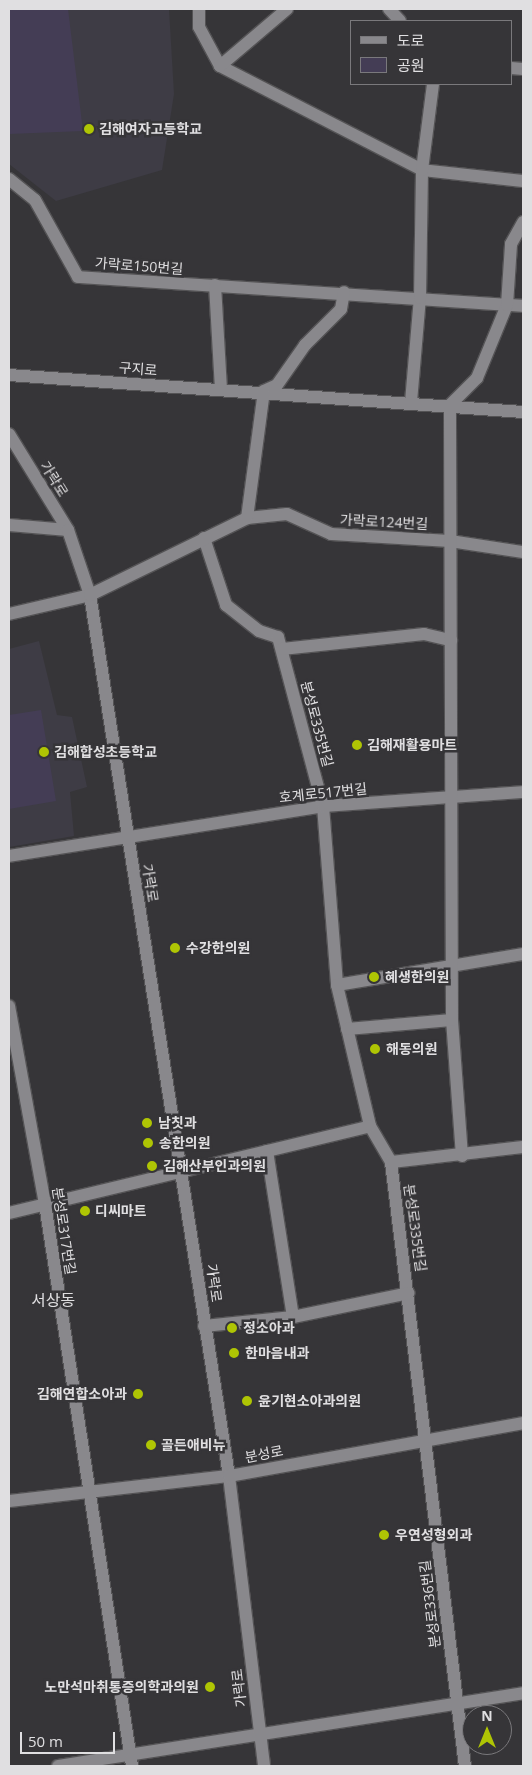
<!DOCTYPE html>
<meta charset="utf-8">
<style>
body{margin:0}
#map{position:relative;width:532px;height:1775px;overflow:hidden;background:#363538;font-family:"Open Sans","Noto Sans KR",sans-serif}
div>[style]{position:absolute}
.built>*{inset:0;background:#3e3c45}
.green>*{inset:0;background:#443d55}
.roads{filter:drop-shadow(1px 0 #545355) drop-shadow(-1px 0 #545355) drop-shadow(0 1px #545355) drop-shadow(0 -1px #545355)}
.street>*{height:12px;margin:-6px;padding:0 6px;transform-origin:6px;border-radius:6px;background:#89888c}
.secondary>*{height:12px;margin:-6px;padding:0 6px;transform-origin:6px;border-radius:6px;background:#89888c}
.dots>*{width:14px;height:14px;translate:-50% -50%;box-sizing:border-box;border:2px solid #363538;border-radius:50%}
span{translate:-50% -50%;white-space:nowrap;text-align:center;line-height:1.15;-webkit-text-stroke:5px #363538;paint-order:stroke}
.poi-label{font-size:14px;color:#e0dfe1;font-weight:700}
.left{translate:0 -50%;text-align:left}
.right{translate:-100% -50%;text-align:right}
.street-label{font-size:14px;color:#e0dfe1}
.quarter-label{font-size:16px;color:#e0dfe1}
.frame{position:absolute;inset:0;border:10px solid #e0dfe1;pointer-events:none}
.legend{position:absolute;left:350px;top:20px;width:162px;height:65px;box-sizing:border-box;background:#363538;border:1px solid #7a797c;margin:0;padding:6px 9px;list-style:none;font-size:15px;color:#e0dfe1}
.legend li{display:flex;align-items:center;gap:10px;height:25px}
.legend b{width:25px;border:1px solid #7a797c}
.north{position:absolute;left:462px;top:1705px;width:50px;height:50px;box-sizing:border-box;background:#363538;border:1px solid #7a797c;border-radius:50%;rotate:0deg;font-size:14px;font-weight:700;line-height:20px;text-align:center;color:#e0dfe1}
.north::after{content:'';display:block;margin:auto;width:18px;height:22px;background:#afc504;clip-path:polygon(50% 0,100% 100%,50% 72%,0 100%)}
.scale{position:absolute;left:20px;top:1732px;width:95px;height:22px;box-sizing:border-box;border:2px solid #e0dfe1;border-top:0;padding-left:6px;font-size:15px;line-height:18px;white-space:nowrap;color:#e0dfe1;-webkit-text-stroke:4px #363538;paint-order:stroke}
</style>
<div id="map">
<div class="built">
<div style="clip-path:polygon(9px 9px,169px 9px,174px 94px,162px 170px,56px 201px,9px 164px)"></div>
<div style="clip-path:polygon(39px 641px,57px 715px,72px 717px,87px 787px,70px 792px,74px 836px,9px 847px,9px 649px)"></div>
</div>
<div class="green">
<div style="clip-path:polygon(9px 9px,68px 9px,83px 131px,9px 134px)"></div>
<div style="clip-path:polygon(41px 710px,56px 801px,9px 809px,9px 715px)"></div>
</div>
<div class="roads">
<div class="street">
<div style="left:199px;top:9px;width:18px;rotate:90deg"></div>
<div style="left:199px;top:27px;width:44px;rotate:61.7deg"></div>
<div style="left:220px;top:66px;width:227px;rotate:27.2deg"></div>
<div style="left:422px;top:170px;width:102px;rotate:6.2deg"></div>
<div style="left:389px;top:9px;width:16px;rotate:47deg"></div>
<div style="left:220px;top:66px;width:88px;rotate:-40.4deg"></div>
<div style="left:511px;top:68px;width:12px;rotate:5deg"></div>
<div style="left:9px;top:179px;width:33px;rotate:39deg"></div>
<div style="left:35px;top:200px;width:88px;rotate:60.8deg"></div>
<div style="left:78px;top:277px;width:446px;rotate:3.7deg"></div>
<div style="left:215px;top:285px;width:105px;rotate:86.7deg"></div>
<div style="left:264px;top:391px;width:14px;rotate:-25deg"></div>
<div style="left:277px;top:385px;width:49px;rotate:-55deg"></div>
<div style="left:305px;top:345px;width:51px;rotate:-45deg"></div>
<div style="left:341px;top:309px;width:17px;rotate:-80deg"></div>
<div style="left:411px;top:402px;width:104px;rotate:-85.1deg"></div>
<div style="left:420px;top:298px;width:128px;rotate:-89.1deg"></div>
<div style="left:422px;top:170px;width:87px;rotate:-82.7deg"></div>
<div style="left:247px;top:518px;width:40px;rotate:-5.7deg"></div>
<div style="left:287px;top:514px;width:48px;rotate:24.4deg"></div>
<div style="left:331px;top:534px;width:119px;rotate:3.4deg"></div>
<div style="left:450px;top:541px;width:74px;rotate:8.6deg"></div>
<div style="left:9px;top:525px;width:59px;rotate:4.8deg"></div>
<div style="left:204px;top:538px;width:71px;rotate:71.8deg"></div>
<div style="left:226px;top:605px;width:42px;rotate:38.2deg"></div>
<div style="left:259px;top:631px;width:20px;rotate:18deg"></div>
<div style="left:278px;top:637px;width:175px;rotate:75.1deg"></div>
<div style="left:323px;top:806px;width:180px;rotate:85.5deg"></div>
<div style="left:337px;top:985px;width:145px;rotate:76.8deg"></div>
<div style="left:370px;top:1126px;width:42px;rotate:59.7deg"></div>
<div style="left:391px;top:1162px;width:609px;rotate:83.02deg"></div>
<div style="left:282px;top:649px;width:143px;rotate:-6deg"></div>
<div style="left:424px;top:634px;width:28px;rotate:13deg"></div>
<div style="left:9px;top:856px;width:318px;rotate:-9deg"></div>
<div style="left:323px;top:806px;width:200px;rotate:-4deg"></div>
<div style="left:337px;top:985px;width:189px;rotate:-9.5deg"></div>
<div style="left:9px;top:1006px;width:201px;rotate:79.7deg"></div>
<div style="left:45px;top:1204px;width:569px;rotate:81.2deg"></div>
<div style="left:347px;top:1029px;width:105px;rotate:-4.9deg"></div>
<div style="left:462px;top:1156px;width:136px;rotate:-94.2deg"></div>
<div style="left:452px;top:1020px;width:615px;rotate:-90.19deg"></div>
<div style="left:450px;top:405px;width:38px;rotate:-45deg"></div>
<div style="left:477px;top:378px;width:79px;rotate:-67.7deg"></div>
<div style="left:507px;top:305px;width:61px;rotate:-86.2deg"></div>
<div style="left:511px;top:244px;width:25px;rotate:-61deg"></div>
<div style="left:391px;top:1162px;width:133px;rotate:-6.5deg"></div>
<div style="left:9px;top:1213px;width:371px;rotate:-13.5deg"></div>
<div style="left:293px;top:1317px;width:118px;rotate:-11.7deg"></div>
<div style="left:204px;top:1326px;width:89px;rotate:-5.8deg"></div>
<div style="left:293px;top:1317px;width:168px;rotate:-98.9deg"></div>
<div style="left:58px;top:1766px;width:471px;rotate:-8.9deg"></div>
</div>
<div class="secondary">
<div style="left:9px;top:375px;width:515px;rotate:4.12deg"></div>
<div style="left:9px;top:434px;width:113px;rotate:58.4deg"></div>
<div style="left:68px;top:530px;width:69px;rotate:71.3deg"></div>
<div style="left:90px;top:595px;width:892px;rotate:81.03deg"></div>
<div style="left:229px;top:1476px;width:292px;rotate:83.1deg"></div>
<div style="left:9px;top:614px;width:83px;rotate:-13.2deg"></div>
<div style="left:90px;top:595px;width:175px;rotate:-26.1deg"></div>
<div style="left:247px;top:518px;width:128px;rotate:-82.4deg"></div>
<div style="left:9px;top:1501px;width:221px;rotate:-6.5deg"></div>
<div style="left:229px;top:1476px;width:299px;rotate:-10.2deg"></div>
</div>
</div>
<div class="dots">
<div style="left:89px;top:129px;background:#afc504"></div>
<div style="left:357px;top:745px;background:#afc504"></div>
<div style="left:44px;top:752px;background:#afc504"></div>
<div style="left:175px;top:948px;background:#afc504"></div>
<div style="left:374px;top:977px;background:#afc504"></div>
<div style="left:375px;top:1049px;background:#afc504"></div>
<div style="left:147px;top:1123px;background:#afc504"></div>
<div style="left:148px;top:1143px;background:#afc504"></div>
<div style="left:152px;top:1166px;background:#afc504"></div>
<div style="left:85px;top:1211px;background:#afc504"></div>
<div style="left:232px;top:1328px;background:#afc504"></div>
<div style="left:234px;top:1353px;background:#afc504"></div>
<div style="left:138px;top:1394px;background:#afc504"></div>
<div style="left:247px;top:1401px;background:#afc504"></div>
<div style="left:151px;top:1445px;background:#afc504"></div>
<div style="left:384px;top:1535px;background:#afc504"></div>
<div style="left:210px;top:1687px;background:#afc504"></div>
</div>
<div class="poi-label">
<span class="left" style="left:99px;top:129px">김해여자고등학교</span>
<span class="left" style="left:367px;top:745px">김해재활용마트</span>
<span class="left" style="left:54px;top:752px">김해합성초등학교</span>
<span class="left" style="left:186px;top:948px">수강한의원</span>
<span class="left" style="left:385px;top:977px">혜생한의원</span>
<span class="left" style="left:386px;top:1049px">해동의원</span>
<span class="left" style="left:158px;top:1123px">남칫과</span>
<span class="left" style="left:159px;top:1143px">송한의원</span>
<span class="left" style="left:163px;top:1166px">김해산부인과의원</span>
<span class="left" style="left:95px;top:1211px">디씨마트</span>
<span class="left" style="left:243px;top:1328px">정소아과</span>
<span class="left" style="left:245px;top:1353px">한마음내과</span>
<span class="right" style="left:127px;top:1394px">김해연합소아과</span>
<span class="left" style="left:258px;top:1401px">윤기현소아과의원</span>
<span class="left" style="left:161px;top:1445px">골든애비뉴</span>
<span class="left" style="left:395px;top:1535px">우연성형외과</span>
<span class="right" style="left:199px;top:1687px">노만석마취통증의학과의원</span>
</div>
<div class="street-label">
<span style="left:139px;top:266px;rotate:4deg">가락로150번길</span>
<span style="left:138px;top:369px;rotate:4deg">구지로</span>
<span style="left:54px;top:479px;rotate:58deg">가락로</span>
<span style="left:384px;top:522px;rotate:3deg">가락로124번길</span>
<span style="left:317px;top:724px;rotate:75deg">분성로335번길</span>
<span style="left:323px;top:793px;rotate:-6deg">호계로517번길</span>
<span style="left:150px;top:883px;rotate:81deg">가락로</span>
<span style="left:415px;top:1228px;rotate:82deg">분성로335번길</span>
<span style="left:64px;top:1231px;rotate:81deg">분성로317번길</span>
<span style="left:214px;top:1283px;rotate:82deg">가락로</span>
<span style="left:264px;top:1454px;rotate:-11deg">분성로</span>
<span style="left:430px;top:1604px;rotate:-97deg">분성로336번길</span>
<span style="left:239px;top:1688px;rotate:-97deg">가락로</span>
</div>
<div class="quarter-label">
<span style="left:53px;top:1300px">서상동</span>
</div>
<div class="frame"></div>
<ul class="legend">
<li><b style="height:6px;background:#89888c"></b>도로</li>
<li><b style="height:14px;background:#443d55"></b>공원</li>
</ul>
<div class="north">N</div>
<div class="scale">50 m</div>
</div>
